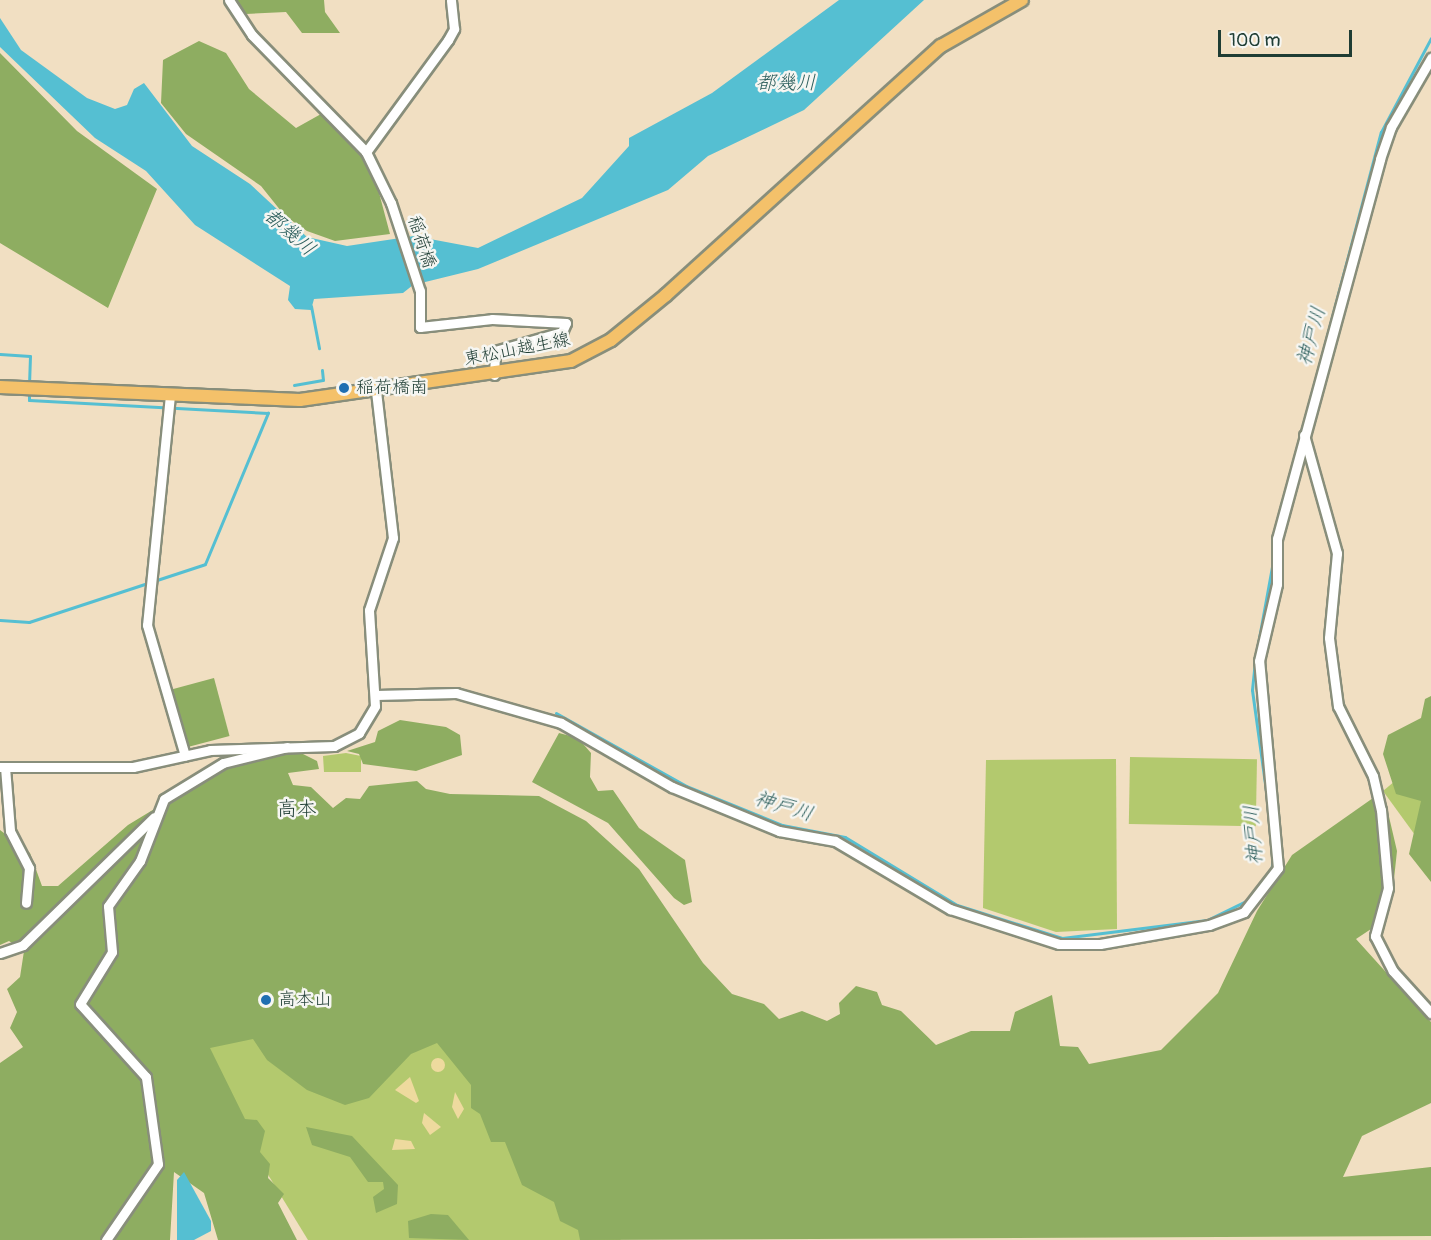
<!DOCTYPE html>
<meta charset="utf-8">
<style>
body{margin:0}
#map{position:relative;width:1431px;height:1240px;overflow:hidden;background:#f1dfc2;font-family:Pangolin,"Klee One",sans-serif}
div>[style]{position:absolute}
.green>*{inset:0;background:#b3c96e;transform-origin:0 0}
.forest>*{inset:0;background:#8ead61;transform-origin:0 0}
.sand>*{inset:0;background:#eeda9e}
.round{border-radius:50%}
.water>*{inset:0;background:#55bfd2}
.stream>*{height:3px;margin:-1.5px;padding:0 1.5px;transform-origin:1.5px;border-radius:1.5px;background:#55bfd2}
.roads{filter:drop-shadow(2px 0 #888e7b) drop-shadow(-2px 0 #888e7b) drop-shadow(0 2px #888e7b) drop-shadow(0 -2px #888e7b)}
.minor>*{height:9px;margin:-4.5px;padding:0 4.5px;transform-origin:4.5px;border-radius:4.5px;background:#fff}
.major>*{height:12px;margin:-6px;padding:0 6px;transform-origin:6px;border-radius:6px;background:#f4c16a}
.dots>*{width:16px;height:16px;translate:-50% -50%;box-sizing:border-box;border:3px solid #f6f6f2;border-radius:50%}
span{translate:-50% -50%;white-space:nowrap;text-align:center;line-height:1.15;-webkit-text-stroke:5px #f6f6f2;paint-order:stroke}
.street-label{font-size:18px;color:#1f3d34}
.poi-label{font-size:18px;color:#1f3d34}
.left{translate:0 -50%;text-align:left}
.water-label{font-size:20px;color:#2c5e5c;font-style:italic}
.neighbourhood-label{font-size:20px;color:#1f3d34}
.scale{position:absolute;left:1218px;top:30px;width:134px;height:27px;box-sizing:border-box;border:3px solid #1f3d34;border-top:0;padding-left:8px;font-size:18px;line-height:21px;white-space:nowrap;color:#1f3d34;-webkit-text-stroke:4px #f6f6f2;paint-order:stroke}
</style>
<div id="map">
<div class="green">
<div style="clip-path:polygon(1431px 751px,1431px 857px,1383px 791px)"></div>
<div style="clip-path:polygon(346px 753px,361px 756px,361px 772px,324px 772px,323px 756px)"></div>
<div style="left:1130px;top:757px;width:127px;height:67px;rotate:1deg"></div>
<div style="clip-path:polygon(1116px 759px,1117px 929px,1056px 932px,983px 908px,986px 760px)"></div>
<div style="clip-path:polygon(232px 1017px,429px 1018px,621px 1240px,308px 1240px,198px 1060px)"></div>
</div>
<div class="forest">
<div style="clip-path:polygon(235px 0,324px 0,325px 12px,340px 33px,302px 33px,286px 12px,246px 14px)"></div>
<div style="clip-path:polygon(199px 41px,226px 53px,249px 89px,296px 128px,321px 114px,350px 140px,374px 174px,390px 234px,335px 241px,307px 231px,285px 216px,261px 186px,186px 134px,161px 103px,163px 60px)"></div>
<div style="clip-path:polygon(0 53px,77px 131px,157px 189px,108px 308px,0 243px)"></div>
<div style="left:214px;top:678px;width:60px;height:46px;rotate:75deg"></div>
<div style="clip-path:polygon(1431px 696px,1431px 882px,1409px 854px,1421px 801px,1396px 794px,1383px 754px,1388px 735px,1421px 718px,1425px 699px)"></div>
<div style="clip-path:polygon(400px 720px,446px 727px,460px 735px,462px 755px,416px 771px,363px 764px,359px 754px,347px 751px,375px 742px,378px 731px)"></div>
<div style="clip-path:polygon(559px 733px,578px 738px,591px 753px,590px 777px,598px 791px,613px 790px,639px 828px,685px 860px,692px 902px,684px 905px,674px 898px,608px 823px,532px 782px)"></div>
<div style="clip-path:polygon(299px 752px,317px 761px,319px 769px,288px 773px,293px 785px,311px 787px,333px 808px,346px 798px,360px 799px,369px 786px,417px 781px,426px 789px,450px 794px,539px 796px,586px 821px,639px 869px,703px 963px,732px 994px,764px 1004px,779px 1019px,802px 1011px,827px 1021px,840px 1014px,839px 1003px,856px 986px,877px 992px,882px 1005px,901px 1011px,936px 1045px,971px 1031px,1010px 1031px,1015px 1012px,1052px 995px,1060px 1046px,1078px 1047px,1089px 1064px,1161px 1050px,1218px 993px,1257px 911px,1292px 855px,1383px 791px,1397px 851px,1394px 879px,1371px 929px,1356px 939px,1431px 1022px,1431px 1103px,1362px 1136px,1343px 1177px,1431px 1167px,1431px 1236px,580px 1240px,578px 1230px,560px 1221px,554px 1202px,522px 1185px,505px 1142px,491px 1142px,480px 1114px,471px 1108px,471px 1085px,437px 1043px,411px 1054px,369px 1098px,345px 1105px,307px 1090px,267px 1060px,253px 1039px,210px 1048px,245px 1119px,257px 1120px,265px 1131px,260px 1152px,270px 1164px,268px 1178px,284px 1194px,278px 1203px,297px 1240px,218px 1240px,204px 1193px,174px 1172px,170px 1240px,0 1240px,0 1063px,23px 1047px,10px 1028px,17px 1012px,7px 989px,20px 977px,24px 951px,9px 941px,0 945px,0 830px,30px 853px,42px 886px,58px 886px,128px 825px,225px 766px)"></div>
<div style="clip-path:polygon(306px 1127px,352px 1136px,398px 1185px,397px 1204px,376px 1213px,373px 1197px,384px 1189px,383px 1182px,368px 1182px,350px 1157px,312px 1145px)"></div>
<div style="clip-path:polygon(431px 1214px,448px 1215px,469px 1240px,409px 1238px,408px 1221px)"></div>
</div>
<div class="sand">
<div class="round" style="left:431px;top:1058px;width:14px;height:14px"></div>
<div style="clip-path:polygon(410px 1077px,419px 1101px,416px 1103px,395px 1090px)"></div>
<div style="clip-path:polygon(455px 1092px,464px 1109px,458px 1119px,452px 1107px)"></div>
<div style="clip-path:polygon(424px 1113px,441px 1127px,430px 1135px,422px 1123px)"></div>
<div style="clip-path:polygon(395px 1139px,411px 1141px,415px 1149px,392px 1150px)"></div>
</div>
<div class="water">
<div style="clip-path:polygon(839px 0,924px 0,804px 110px,708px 156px,668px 190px,478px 269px,413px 285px,403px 293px,314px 299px,311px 310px,295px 309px,288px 300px,290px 286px,195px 225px,146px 171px,95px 138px,0 47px,0 18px,21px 50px,87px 98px,115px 109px,127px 105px,134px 89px,144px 83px,192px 146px,250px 184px,307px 237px,347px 246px,414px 236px,478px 248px,582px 198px,629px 146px,629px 138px,712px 93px)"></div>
<div style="clip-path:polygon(184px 1172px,211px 1221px,211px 1231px,194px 1240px,177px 1240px,177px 1180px)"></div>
</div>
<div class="stream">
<div style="left:311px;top:306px;width:43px;rotate:79.2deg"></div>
<div style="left:0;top:354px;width:30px;rotate:4deg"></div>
<div style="left:30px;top:356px;width:28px;rotate:92deg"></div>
<div style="left:294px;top:385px;width:29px;rotate:-10deg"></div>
<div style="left:323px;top:380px;width:10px;rotate:-96deg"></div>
<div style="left:29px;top:391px;width:9px;rotate:90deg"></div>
<div style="left:29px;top:400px;width:239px;rotate:3.1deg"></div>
<div style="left:1273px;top:540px;width:422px;rotate:-75.2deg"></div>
<div style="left:1381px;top:132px;width:106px;rotate:-62deg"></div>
<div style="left:0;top:620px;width:29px;rotate:4deg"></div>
<div style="left:29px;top:622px;width:185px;rotate:-18.2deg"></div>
<div style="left:205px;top:564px;width:164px;rotate:-67.4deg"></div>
<div style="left:1257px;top:649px;width:89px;rotate:-79.7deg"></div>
<div style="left:1255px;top:661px;width:29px;rotate:96deg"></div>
<div style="left:1252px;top:690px;width:124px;rotate:82.1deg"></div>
<div style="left:556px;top:713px;width:149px;rotate:29.3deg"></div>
<div style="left:686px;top:786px;width:104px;rotate:22.1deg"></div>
<div style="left:782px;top:825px;width:64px;rotate:10.8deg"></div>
<div style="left:845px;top:837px;width:131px;rotate:31.3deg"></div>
<div style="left:957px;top:905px;width:110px;rotate:17.4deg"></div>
<div style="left:1062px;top:938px;width:146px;rotate:-7.1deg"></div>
<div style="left:1207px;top:920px;width:46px;rotate:-26deg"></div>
<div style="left:1271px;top:872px;width:14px;rotate:-82deg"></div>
</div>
<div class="roads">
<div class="minor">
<div style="left:229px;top:0;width:42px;rotate:56.7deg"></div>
<div style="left:252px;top:35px;width:163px;rotate:45.7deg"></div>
<div style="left:366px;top:152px;width:57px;rotate:63.9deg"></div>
<div style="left:391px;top:203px;width:93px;rotate:71.8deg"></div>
<div style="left:420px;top:291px;width:36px;rotate:90deg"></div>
<div style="left:420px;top:327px;width:72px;rotate:-6.3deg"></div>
<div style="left:492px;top:319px;width:74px;rotate:3.1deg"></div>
<div style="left:566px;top:323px;width:10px;rotate:114deg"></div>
<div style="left:562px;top:332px;width:70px;rotate:164.2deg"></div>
<div style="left:495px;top:351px;width:24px;rotate:92deg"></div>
<div style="left:366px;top:152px;width:139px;rotate:-53.8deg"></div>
<div style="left:448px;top:40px;width:13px;rotate:-61deg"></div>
<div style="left:454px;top:29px;width:29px;rotate:-96deg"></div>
<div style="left:170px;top:395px;width:231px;rotate:95.7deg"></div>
<div style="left:147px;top:625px;width:136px;rotate:73.8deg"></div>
<div style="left:1304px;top:435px;width:123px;rotate:74.4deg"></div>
<div style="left:1337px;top:553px;width:85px;rotate:95.4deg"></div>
<div style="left:1329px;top:638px;width:69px;rotate:82.5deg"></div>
<div style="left:1338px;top:706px;width:78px;rotate:63.4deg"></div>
<div style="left:1373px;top:776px;width:35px;rotate:77deg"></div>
<div style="left:1381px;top:810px;width:78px;rotate:84.9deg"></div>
<div style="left:1388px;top:888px;width:50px;rotate:105.2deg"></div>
<div style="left:1375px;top:936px;width:39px;rotate:63deg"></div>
<div style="left:1393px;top:971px;width:57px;rotate:47.9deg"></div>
<div style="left:376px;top:695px;width:80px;rotate:-1.4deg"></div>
<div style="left:456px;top:693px;width:109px;rotate:15.9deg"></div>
<div style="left:561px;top:723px;width:128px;rotate:30deg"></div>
<div style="left:672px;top:787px;width:116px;rotate:22.4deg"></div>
<div style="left:779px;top:831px;width:57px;rotate:10.1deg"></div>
<div style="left:835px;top:841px;width:134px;rotate:30.6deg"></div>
<div style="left:950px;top:909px;width:114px;rotate:17.8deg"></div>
<div style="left:1059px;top:944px;width:41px"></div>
<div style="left:1100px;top:944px;width:111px;rotate:-9.9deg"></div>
<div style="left:1209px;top:925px;width:37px;rotate:-20deg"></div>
<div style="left:1244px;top:912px;width:56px;rotate:-52.3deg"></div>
<div style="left:1278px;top:868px;width:208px;rotate:-95.2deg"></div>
<div style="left:1259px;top:661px;width:79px;rotate:-76.8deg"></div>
<div style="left:1277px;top:584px;width:45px;rotate:-90deg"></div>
<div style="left:1277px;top:539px;width:394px;rotate:-74.8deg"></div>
<div style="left:1380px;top:159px;width:34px;rotate:-71deg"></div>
<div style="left:1391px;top:127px;width:80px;rotate:-59.9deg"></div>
<div style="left:0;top:767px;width:133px"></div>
<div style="left:133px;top:767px;width:79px;rotate:-12.4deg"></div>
<div style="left:210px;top:750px;width:124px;rotate:-1.8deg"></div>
<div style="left:334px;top:746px;width:28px;rotate:-27deg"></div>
<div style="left:359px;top:733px;width:31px;rotate:-59deg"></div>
<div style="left:375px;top:706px;width:96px;rotate:-93.6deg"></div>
<div style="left:369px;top:610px;width:76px;rotate:-71.6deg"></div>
<div style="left:393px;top:538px;width:148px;rotate:-96.6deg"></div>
<div style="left:5px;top:767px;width:64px;rotate:85.5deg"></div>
<div style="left:10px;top:831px;width:42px;rotate:62.8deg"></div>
<div style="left:29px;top:868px;width:35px;rotate:95deg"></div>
<div style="left:0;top:953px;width:24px;rotate:-19deg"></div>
<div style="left:23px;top:945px;width:183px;rotate:-44.3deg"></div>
<div style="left:106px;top:1240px;width:92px;rotate:-55.6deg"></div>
<div style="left:158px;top:1164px;width:88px;rotate:-97.9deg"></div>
<div style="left:146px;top:1077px;width:98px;rotate:-132.1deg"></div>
<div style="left:80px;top:1004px;width:61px;rotate:-58.4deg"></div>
<div style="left:112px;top:952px;width:46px;rotate:-95deg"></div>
<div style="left:108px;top:906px;width:55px;rotate:-54.6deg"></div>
<div style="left:140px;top:861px;width:66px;rotate:-68.8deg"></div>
<div style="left:164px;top:799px;width:69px;rotate:-31.4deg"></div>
<div style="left:223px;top:763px;width:66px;rotate:-14deg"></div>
</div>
<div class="major">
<div style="left:0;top:387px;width:300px;rotate:2.5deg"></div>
<div style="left:300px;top:400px;width:274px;rotate:-8.2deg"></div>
<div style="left:571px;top:361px;width:45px;rotate:-27.7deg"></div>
<div style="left:611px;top:340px;width:71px;rotate:-39.3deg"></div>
<div style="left:666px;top:295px;width:371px;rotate:-42.2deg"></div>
<div style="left:941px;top:46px;width:93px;rotate:-29.6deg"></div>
</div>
</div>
<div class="dots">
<div style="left:344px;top:388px;background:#1f6fb2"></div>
<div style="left:266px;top:1000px;background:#1f6fb2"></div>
</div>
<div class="street-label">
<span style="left:421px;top:242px;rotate:72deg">稲荷橋</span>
<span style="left:517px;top:350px;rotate:-11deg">東松山越生線</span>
</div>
<div class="poi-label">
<span class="left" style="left:356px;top:388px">稲荷橋南</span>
<span class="left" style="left:278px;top:1000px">高本山</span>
</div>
<div class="water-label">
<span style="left:786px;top:82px">都幾川</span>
<span style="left:290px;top:232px;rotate:41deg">都幾川</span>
<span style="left:1311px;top:336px;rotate:-75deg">神戸川</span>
<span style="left:784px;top:806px;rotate:17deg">神戸川</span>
<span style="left:1253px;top:835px;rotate:-94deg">神戸川</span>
</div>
<div class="neighbourhood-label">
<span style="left:297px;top:808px">高本</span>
</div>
<div class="scale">100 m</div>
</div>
